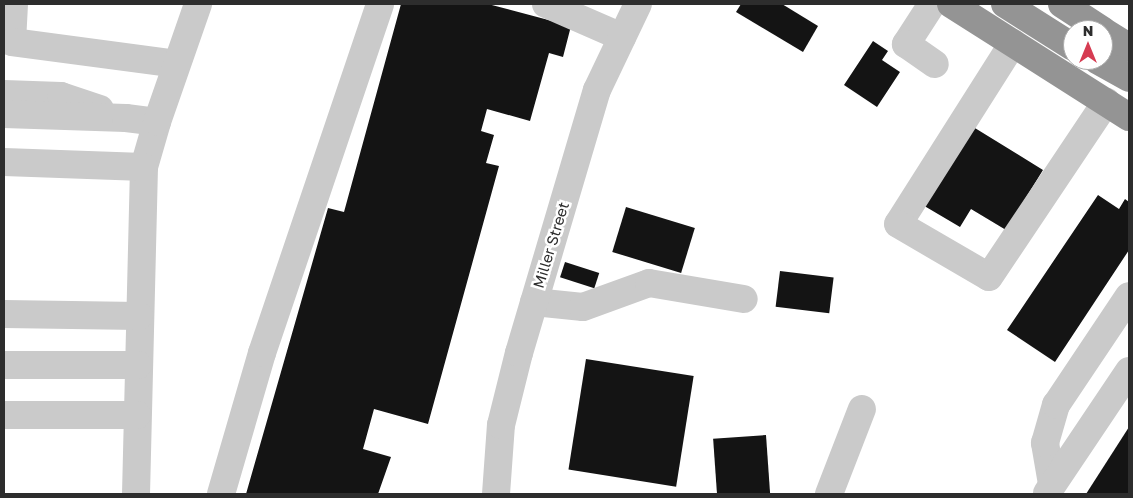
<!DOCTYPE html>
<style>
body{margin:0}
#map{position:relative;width:1133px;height:498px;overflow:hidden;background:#fff;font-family:"Golos Text",sans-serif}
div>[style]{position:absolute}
.building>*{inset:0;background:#141414;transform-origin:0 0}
.minor>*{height:28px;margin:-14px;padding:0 14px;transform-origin:14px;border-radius:14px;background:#cacaca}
.highway>*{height:28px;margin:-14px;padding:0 14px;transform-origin:14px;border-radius:14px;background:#949494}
span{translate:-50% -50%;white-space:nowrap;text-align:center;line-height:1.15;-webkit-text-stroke:5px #fff;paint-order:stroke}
.street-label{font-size:15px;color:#2d2d2d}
.frame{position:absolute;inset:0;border:5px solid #2d2d2d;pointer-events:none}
.north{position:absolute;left:1063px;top:20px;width:50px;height:50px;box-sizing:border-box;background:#fff;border:1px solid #ababab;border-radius:50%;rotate:0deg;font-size:14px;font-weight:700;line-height:20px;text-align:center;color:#2d2d2d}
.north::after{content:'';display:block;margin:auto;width:18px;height:22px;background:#d63c52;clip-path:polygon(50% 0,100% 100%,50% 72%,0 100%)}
</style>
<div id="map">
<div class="building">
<div style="clip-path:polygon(401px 4px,488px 4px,571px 26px,563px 57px,549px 53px,530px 121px,487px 109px,481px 131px,494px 135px,486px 163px,499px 166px,428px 424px,374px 409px,363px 449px,391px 457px,378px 494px,246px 494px,328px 208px,344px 212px)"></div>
<div style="clip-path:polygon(741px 4px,782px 4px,818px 26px,803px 52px,736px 12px)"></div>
<div style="clip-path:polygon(873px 41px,888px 51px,882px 60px,900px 72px,877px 107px,844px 85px)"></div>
<div style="clip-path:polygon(970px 125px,1043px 170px,1006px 230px,971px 209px,960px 227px,921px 204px)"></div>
<div style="clip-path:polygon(1098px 195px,1119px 209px,1125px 199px,1129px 202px,1129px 250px,1055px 362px,1007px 330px)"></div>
<div style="left:626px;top:207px;width:72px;height:47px;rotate:17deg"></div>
<div style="left:565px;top:262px;width:36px;height:16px;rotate:18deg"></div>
<div style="left:780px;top:271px;width:54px;height:36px;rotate:7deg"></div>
<div style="left:586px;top:359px;width:109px;height:112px;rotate:9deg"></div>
<div style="clip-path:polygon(1129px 427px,1129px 494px,1086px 494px)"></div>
<div style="left:766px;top:435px;width:59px;height:53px;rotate:86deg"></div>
</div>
<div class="minor">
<div style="left:14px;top:4px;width:38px;rotate:93deg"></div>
<div style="left:12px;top:42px;width:166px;rotate:7.6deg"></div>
<div style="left:546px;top:4px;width:83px;rotate:23.5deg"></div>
<div style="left:932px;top:4px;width:48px;rotate:123deg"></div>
<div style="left:906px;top:44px;width:35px;rotate:35deg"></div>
<div style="left:1013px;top:43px;width:214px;rotate:122.4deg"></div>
<div style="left:898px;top:224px;width:105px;rotate:30.2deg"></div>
<div style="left:989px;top:277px;width:211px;rotate:-56.2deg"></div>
<div style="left:4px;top:94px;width:57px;rotate:2deg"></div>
<div style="left:61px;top:96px;width:41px;rotate:18.4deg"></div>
<div style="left:4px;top:114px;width:122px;rotate:1.9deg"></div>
<div style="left:126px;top:118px;width:31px;rotate:7deg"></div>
<div style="left:157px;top:122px;width:47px;rotate:106.1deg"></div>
<div style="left:144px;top:167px;width:327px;rotate:91.4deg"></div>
<div style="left:157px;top:122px;width:125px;rotate:-70.8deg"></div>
<div style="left:4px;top:162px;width:140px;rotate:2deg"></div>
<div style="left:534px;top:302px;width:49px;rotate:5.8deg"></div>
<div style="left:583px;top:307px;width:70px;rotate:-20deg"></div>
<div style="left:649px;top:283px;width:96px;rotate:9.6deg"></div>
<div style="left:4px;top:314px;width:135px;rotate:0.8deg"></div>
<div style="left:4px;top:365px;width:134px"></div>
<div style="left:4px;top:415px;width:133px"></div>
<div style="left:1052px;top:484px;width:42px;rotate:-99.7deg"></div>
<div style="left:1045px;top:443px;width:40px;rotate:-74deg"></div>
<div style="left:1056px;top:405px;width:131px;rotate:-56.2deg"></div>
<div style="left:1047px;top:493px;width:147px;rotate:-56.1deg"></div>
<div style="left:221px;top:494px;width:147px;rotate:-73.8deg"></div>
<div style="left:262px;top:353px;width:368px;rotate:-71.3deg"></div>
<div style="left:496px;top:494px;width:69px;rotate:-85.9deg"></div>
<div style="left:501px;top:425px;width:74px;rotate:-76deg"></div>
<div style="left:519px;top:353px;width:274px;rotate:-73.5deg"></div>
<div style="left:597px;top:90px;width:95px;rotate:-64.5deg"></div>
<div style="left:829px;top:494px;width:91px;rotate:-68.8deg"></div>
</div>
<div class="highway">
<div style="left:951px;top:4px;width:211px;rotate:32.4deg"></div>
<div style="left:1005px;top:4px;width:80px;rotate:32.3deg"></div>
<div style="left:1062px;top:4px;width:48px;rotate:33deg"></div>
<div style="left:1103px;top:31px;width:31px;rotate:32deg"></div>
<div style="left:1097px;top:60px;width:37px;rotate:29deg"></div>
</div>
<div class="street-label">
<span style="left:551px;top:245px;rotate:-73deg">Miller Street</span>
</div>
<div class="frame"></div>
<div class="north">N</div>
</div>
